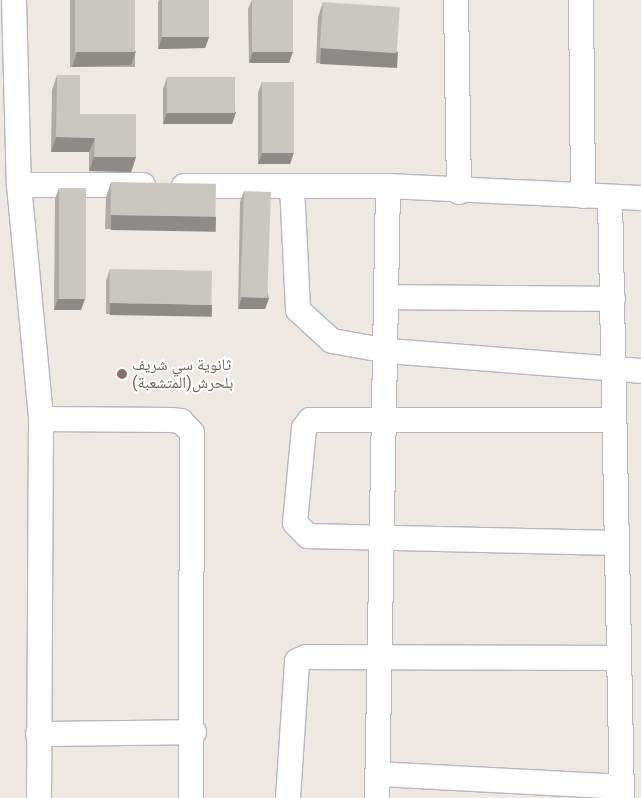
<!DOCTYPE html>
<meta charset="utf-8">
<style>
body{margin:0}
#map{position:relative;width:641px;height:798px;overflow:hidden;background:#efe9e1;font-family:Roboto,"Noto Naskh Arabic",sans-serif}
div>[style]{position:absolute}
.roads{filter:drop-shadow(1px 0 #b4b7c1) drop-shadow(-1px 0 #b4b7c1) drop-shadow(0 1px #b4b7c1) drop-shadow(0 -1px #b4b7c1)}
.minor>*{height:24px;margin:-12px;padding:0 12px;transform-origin:12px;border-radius:12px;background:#fff}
.wall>*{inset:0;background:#afaba4;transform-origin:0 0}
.shaded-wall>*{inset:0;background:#8e8b86;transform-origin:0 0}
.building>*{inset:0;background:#cbc7bf;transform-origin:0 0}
.dots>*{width:14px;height:14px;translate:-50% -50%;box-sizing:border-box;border:2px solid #fff;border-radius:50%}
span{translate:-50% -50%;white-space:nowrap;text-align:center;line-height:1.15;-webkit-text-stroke:4px #fff;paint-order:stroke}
.education-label{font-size:16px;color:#785e54}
.left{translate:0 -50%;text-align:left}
</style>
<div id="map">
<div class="roads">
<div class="minor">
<div style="left:14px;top:0;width:185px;rotate:88.5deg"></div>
<div style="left:19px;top:185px;width:235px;rotate:84.6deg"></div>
<div style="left:41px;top:419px;width:379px;rotate:90.3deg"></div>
<div style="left:456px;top:0;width:192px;rotate:89.1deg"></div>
<div style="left:581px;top:0;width:196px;rotate:89.4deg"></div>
<div style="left:19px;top:185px;width:124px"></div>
<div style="left:184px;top:186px;width:204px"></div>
<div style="left:388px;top:186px;width:253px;rotate:2.7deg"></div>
<div style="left:292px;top:186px;width:124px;rotate:87.2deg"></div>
<div style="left:298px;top:310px;width:46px;rotate:42.4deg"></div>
<div style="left:332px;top:341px;width:57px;rotate:10.1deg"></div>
<div style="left:388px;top:351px;width:254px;rotate:4.5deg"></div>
<div style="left:610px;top:197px;width:601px;rotate:88.86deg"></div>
<div style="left:389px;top:297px;width:224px;rotate:0.5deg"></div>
<div style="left:41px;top:419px;width:130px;rotate:0.4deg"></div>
<div style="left:171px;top:420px;width:10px;rotate:6deg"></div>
<div style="left:181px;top:421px;width:16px;rotate:47deg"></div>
<div style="left:192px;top:433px;width:365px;rotate:90.2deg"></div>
<div style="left:614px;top:420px;width:304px;rotate:180deg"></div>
<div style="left:310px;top:420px;width:10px;rotate:127deg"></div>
<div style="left:304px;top:428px;width:95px;rotate:95.4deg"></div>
<div style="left:295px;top:523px;width:18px;rotate:45deg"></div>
<div style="left:308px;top:536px;width:307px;rotate:1.3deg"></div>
<div style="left:38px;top:734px;width:156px;rotate:-0.7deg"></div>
<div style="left:378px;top:774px;width:244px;rotate:3deg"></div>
<div style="left:288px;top:798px;width:137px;rotate:-86.2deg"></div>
<div style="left:297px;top:661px;width:10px;rotate:-24deg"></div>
<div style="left:306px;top:657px;width:310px;rotate:0.2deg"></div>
<div style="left:377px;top:798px;width:612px;rotate:-88.97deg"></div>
</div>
</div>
<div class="wall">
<div style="left:70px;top:0;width:65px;height:67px"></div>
<div style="clip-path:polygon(159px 0,162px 0,209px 37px,205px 48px,158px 49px,158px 3px)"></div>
<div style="clip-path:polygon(252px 0,293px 0,289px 63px,249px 63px,248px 9px)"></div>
<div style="clip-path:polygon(323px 2px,398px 52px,392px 67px,316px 63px,318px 17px)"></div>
<div style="clip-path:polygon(57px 75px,80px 114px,136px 157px,131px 172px,89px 171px,89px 152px,51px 152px,52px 90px)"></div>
<div style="clip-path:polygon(167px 77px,236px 112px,232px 124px,163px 124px,163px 89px)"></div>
<div style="clip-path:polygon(262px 82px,294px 152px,290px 164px,258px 164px,258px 93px)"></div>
<div style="clip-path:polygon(111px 182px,216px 217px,210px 231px,105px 229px,106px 197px)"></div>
<div style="clip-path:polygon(59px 188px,81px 310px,54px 310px,55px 199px)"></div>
<div style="clip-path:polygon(244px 191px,269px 298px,265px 309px,238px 309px,240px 202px)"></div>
<div style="clip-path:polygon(110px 269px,208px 315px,106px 314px,106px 281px)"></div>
</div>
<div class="shaded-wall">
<div style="clip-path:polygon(162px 37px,209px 37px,205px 48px,158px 49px)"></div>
<div style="left:321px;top:48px;width:77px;height:16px;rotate:3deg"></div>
<div style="clip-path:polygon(136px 51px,131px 65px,72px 67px,77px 52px)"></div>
<div style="clip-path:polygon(253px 52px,293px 52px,289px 63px,249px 63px)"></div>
<div style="clip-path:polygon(236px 112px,232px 124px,163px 124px,167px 113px)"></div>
<div style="clip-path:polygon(56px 137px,95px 138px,89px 152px,51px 152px)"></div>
<div style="clip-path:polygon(294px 152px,290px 164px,258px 164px,262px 153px)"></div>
<div style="clip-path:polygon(94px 157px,136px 157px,131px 172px,89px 171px)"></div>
<div style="left:111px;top:215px;width:105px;height:15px;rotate:1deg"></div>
<div style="clip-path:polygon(242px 297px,269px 298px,265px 309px,238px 309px)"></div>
<div style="clip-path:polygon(58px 299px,85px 299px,81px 310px,54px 310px)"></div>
<div style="left:110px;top:303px;width:102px;height:12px;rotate:1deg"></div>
</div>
<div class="building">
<div style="left:75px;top:0;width:60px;height:52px"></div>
<div style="left:162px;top:0;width:47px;height:37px"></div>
<div style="left:252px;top:0;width:41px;height:52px"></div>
<div style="left:323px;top:2px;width:77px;height:46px;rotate:4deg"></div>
<div style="clip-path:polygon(57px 75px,80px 75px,80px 114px,136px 114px,136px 157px,94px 157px,95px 138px,56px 137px)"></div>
<div style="left:167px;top:77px;width:68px;height:36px"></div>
<div style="left:262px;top:82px;width:32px;height:71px"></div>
<div style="left:111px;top:182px;width:105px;height:33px;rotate:1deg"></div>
<div style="left:59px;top:188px;width:27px;height:111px"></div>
<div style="left:244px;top:191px;width:27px;height:106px;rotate:2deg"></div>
<div style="left:110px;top:269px;width:102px;height:34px;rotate:1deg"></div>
</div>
<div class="dots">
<div style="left:122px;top:374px;background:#8d6e63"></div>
</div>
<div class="education-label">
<span class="left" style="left:132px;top:374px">ثانوية سي شريف<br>بلحرش(المتشعبة)</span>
</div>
</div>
